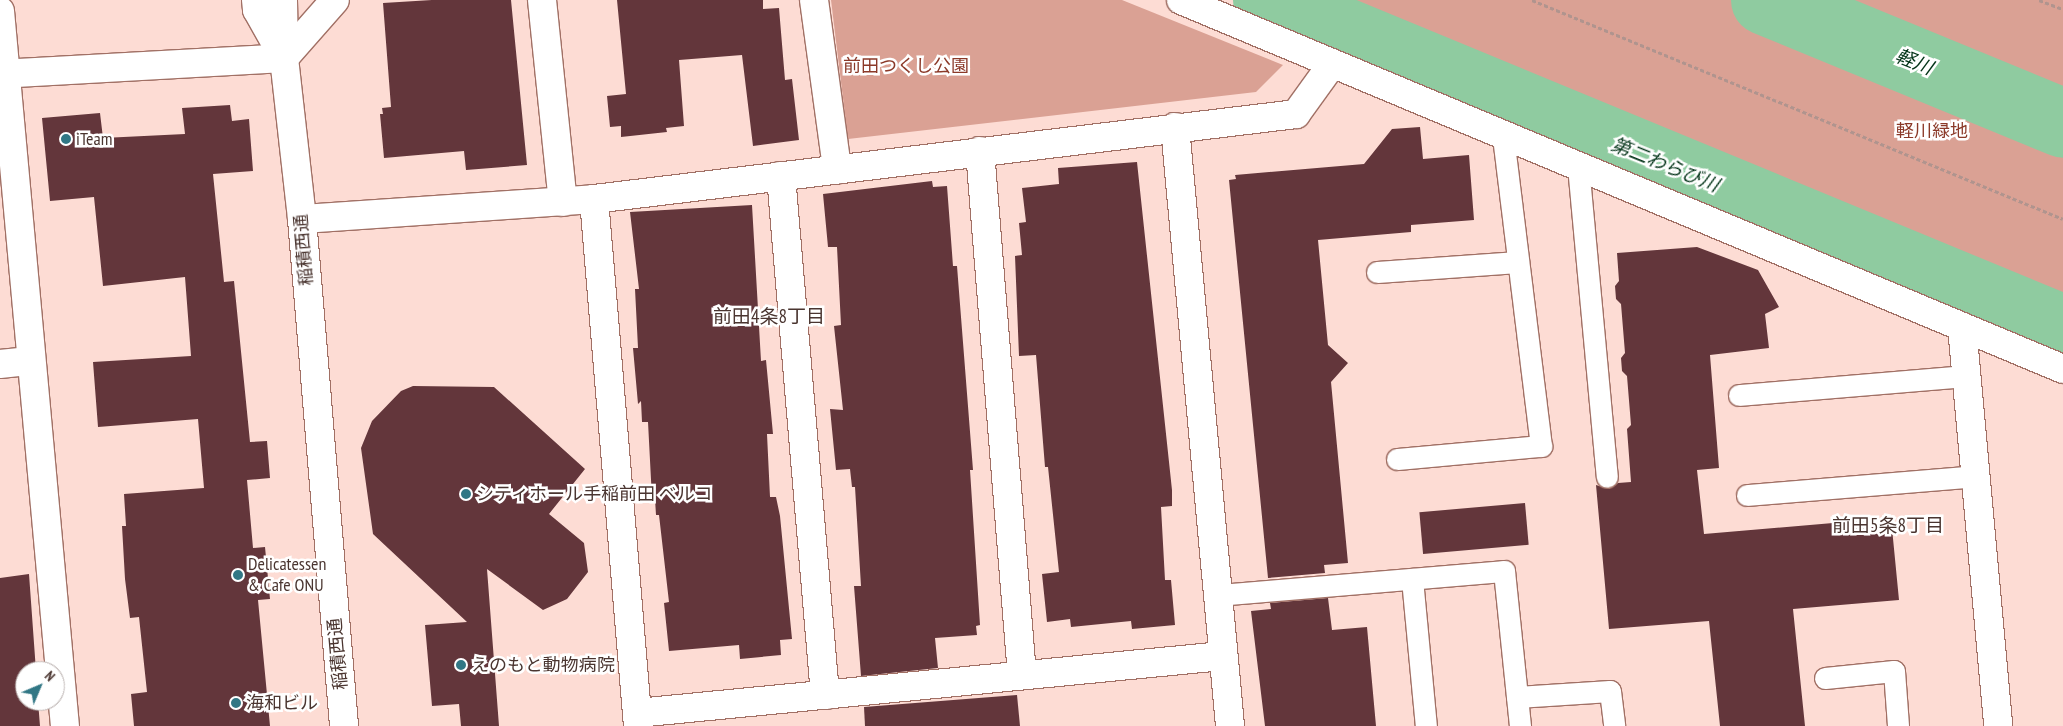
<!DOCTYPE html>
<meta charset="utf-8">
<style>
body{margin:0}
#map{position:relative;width:2063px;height:726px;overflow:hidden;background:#fddcd4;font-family:"PT Sans Narrow","Noto Sans JP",sans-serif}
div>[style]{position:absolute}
.green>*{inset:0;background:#daa194}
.river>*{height:69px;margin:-34.5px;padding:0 34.5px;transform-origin:34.5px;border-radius:34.5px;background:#8fcba0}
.building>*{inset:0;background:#63363b;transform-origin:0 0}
.path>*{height:3px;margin-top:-1.5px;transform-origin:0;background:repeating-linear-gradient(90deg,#b0948e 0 4px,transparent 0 6.5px)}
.roads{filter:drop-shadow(1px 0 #a17065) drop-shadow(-1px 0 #a17065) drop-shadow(0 1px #a17065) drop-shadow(0 -1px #a17065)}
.service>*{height:21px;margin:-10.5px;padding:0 10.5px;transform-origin:10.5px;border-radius:10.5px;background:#fff}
.minor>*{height:28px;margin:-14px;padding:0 14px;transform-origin:14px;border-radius:14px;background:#fff}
.tertiary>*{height:28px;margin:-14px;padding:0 14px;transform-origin:14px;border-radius:14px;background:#fff}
.dots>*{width:14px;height:14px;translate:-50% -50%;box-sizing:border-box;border:2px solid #fff;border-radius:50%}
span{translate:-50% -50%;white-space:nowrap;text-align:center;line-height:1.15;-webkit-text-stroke:5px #fff;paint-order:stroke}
.park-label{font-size:18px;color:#8b3928}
.poi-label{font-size:18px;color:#4a3530}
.left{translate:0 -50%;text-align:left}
.street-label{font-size:18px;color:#4a3530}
.water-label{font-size:19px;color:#033418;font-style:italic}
.neighbourhood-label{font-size:19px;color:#4a3530}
.north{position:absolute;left:15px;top:661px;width:50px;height:50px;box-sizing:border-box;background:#fff;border:1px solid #b7aeac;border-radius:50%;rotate:45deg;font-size:14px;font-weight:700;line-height:20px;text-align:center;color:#4a3530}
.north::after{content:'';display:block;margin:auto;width:18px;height:22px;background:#317785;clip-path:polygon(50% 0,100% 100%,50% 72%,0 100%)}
</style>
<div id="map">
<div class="green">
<div style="clip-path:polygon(831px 0,1122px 0,1283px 65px,1256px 92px,848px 139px)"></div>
<div style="clip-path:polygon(1283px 0,2063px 0,2063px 330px,1450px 70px)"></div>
</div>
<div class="river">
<div style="left:1267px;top:0;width:861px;rotate:22.46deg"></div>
<div style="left:1765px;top:0;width:322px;rotate:22.4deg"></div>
</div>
<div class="building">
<div style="clip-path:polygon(432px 0,511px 0,527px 165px,466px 170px,464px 151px,384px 158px,380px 114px,383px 114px,382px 108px,391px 107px,383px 3px)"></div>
<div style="clip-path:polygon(617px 0,763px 0,763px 9px,779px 8px,785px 80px,792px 79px,799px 140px,753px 146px,742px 55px,679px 60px,684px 126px,666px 128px,667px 132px,621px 137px,621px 126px,610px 127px,607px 96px,626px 94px)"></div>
<div style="clip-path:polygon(230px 105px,232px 121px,249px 119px,253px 171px,213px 174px,224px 282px,234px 281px,250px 442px,267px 441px,270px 478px,247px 480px,253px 548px,265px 547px,270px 599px,258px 600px,270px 726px,134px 726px,131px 694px,147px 692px,139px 617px,130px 618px,125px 579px,122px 526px,126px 526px,124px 494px,204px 488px,198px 419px,98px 427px,93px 362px,191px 356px,185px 277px,103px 286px,94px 197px,50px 201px,42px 118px,100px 113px,103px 138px,185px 134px,182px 108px)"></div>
<div style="clip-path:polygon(1420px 127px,1423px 159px,1469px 155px,1474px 220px,1411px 225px,1411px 232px,1318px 240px,1328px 345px,1348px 363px,1331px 382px,1348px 563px,1324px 565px,1325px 573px,1268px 578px,1229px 180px,1236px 179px,1235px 175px,1364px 164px,1392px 129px)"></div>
<div style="clip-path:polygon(1137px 162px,1172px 490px,1172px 506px,1161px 507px,1165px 580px,1171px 580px,1175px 625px,1132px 629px,1131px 621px,1071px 627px,1070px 619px,1047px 622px,1042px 574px,1059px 572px,1048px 467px,1045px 467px,1036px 355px,1019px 356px,1015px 256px,1022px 255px,1019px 223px,1026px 222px,1022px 188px,1059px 184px,1058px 168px)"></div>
<div style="clip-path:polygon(932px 181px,933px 187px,947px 186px,953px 266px,957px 266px,973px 470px,970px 470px,980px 625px,976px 626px,977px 635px,935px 638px,938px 668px,861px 676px,854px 586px,861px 586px,855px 487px,852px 487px,850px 469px,836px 470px,830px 409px,843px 410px,834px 326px,841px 325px,837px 247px,828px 247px,823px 194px)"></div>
<div style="clip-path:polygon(752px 205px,761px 361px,766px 360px,773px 434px,767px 434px,770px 497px,776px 497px,780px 516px,792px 639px,780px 640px,781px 655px,740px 659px,739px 645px,669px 651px,664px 603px,669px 602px,659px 515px,656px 515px,655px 499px,652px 499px,648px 422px,642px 422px,641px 401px,638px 404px,633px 348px,638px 348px,635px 289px,639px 289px,630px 212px)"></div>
<div style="clip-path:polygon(1697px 247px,1758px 270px,1779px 307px,1765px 314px,1769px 348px,1710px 355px,1719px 468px,1697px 470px,1704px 534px,1891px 518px,1899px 600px,1793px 609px,1805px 726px,1720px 726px,1709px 621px,1609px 629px,1596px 485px,1609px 489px,1618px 483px,1631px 482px,1627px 429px,1631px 425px,1627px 376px,1622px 371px,1621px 358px,1625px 353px,1621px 304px,1616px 299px,1615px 286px,1619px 281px,1617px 253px)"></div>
<div style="clip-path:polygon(413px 386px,494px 387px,585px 469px,549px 514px,584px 543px,588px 572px,567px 599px,543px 610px,487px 569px,499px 726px,461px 726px,459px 704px,432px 706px,425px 625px,467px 622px,373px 534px,361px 448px,372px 421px,401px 391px)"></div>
<div style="left:1525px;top:503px;width:42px;height:106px;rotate:85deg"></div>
<div style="clip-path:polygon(29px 574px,36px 671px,25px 671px,25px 701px,38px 701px,40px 726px,0 726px,0 578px)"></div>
<div style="clip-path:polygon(1328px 598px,1332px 630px,1367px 627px,1376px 726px,1265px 726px,1251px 611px,1271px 609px,1270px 603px)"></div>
<div style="clip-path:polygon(1017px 695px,1020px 726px,865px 726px,864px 707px)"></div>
</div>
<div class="path">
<div style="left:1532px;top:0;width:574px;rotate:22.41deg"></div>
<div style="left:2039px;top:0;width:26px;rotate:21deg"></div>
</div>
<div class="roads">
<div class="service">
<div style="left:1578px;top:166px;width:312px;rotate:84.7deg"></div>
<div style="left:1377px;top:272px;width:141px;rotate:-4.1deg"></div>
<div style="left:1739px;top:395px;width:229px;rotate:-4.8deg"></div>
<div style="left:1397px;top:459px;width:145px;rotate:-5.2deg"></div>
<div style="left:1541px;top:446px;width:313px;rotate:-97deg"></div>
<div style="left:1747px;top:495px;width:230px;rotate:-4.7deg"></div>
<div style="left:1412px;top:579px;width:148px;rotate:84.6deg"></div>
<div style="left:1218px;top:595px;width:287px;rotate:-4.8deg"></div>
<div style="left:1504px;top:571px;width:156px;rotate:84.1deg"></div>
<div style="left:1825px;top:678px;width:69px;rotate:-5.8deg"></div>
<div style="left:1894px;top:671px;width:55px;rotate:85.8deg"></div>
<div style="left:1517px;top:697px;width:93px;rotate:-3.7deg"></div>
<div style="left:1610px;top:691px;width:35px;rotate:83deg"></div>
</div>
<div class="minor">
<div style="left:256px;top:0;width:10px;rotate:84deg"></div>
<div style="left:257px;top:10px;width:55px;rotate:60.6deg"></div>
<div style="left:284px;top:58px;width:77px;rotate:-48.7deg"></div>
<div style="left:542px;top:0;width:203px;rotate:84.1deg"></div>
<div style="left:814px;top:0;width:171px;rotate:82.2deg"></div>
<div style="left:1181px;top:0;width:956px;rotate:22.7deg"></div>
<div style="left:0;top:11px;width:718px;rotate:84.81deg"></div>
<div style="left:1175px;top:127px;width:602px;rotate:84.75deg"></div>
<div style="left:980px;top:151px;width:526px;rotate:85.42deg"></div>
<div style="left:781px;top:176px;width:521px;rotate:85.15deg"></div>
<div style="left:594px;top:199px;width:529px;rotate:85.23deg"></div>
<div style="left:302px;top:219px;width:293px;rotate:-3.9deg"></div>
<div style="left:594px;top:199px;width:707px;rotate:-6.9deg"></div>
<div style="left:1296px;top:114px;width:62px;rotate:-54.2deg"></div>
<div style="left:1962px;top:327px;width:401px;rotate:84.8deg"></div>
<div style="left:0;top:364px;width:30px;rotate:-6deg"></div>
<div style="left:637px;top:713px;width:589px;rotate:-5.56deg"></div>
</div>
<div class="tertiary">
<div style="left:283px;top:0;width:58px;rotate:89deg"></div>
<div style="left:0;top:74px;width:284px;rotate:-3.2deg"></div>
<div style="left:284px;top:58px;width:162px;rotate:83.6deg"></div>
<div style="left:302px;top:219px;width:509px;rotate:85.26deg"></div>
</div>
</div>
<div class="dots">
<div style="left:66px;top:139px;background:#317785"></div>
<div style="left:466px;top:494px;background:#317785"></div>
<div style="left:238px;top:575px;background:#317785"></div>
<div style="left:461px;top:665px;background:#317785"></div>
<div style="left:236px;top:703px;background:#317785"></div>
</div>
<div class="park-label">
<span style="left:906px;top:66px">前田つくし公園</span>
<span style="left:1932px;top:131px">軽川緑地</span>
</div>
<div class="poi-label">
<span class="left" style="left:76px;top:139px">iTeam</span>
<span class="left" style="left:476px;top:494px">シティホール手稲前田 ベルコ</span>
<span class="left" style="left:248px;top:575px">Delicatessen<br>&amp; Cafe ONU</span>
<span class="left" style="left:471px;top:665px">えのもと動物病院</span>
<span class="left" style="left:246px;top:703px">海和ビル</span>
</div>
<div class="street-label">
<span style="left:304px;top:250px;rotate:-95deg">稲積西通</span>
<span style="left:338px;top:654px;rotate:-95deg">稲積西通</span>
</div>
<div class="water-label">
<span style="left:1914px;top:62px;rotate:22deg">軽川</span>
<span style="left:1665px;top:165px;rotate:22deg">第二わらび川</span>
</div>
<div class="neighbourhood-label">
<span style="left:769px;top:317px">前田4条8丁目</span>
<span style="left:1888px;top:526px">前田5条8丁目</span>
</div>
<div class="north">N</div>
</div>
